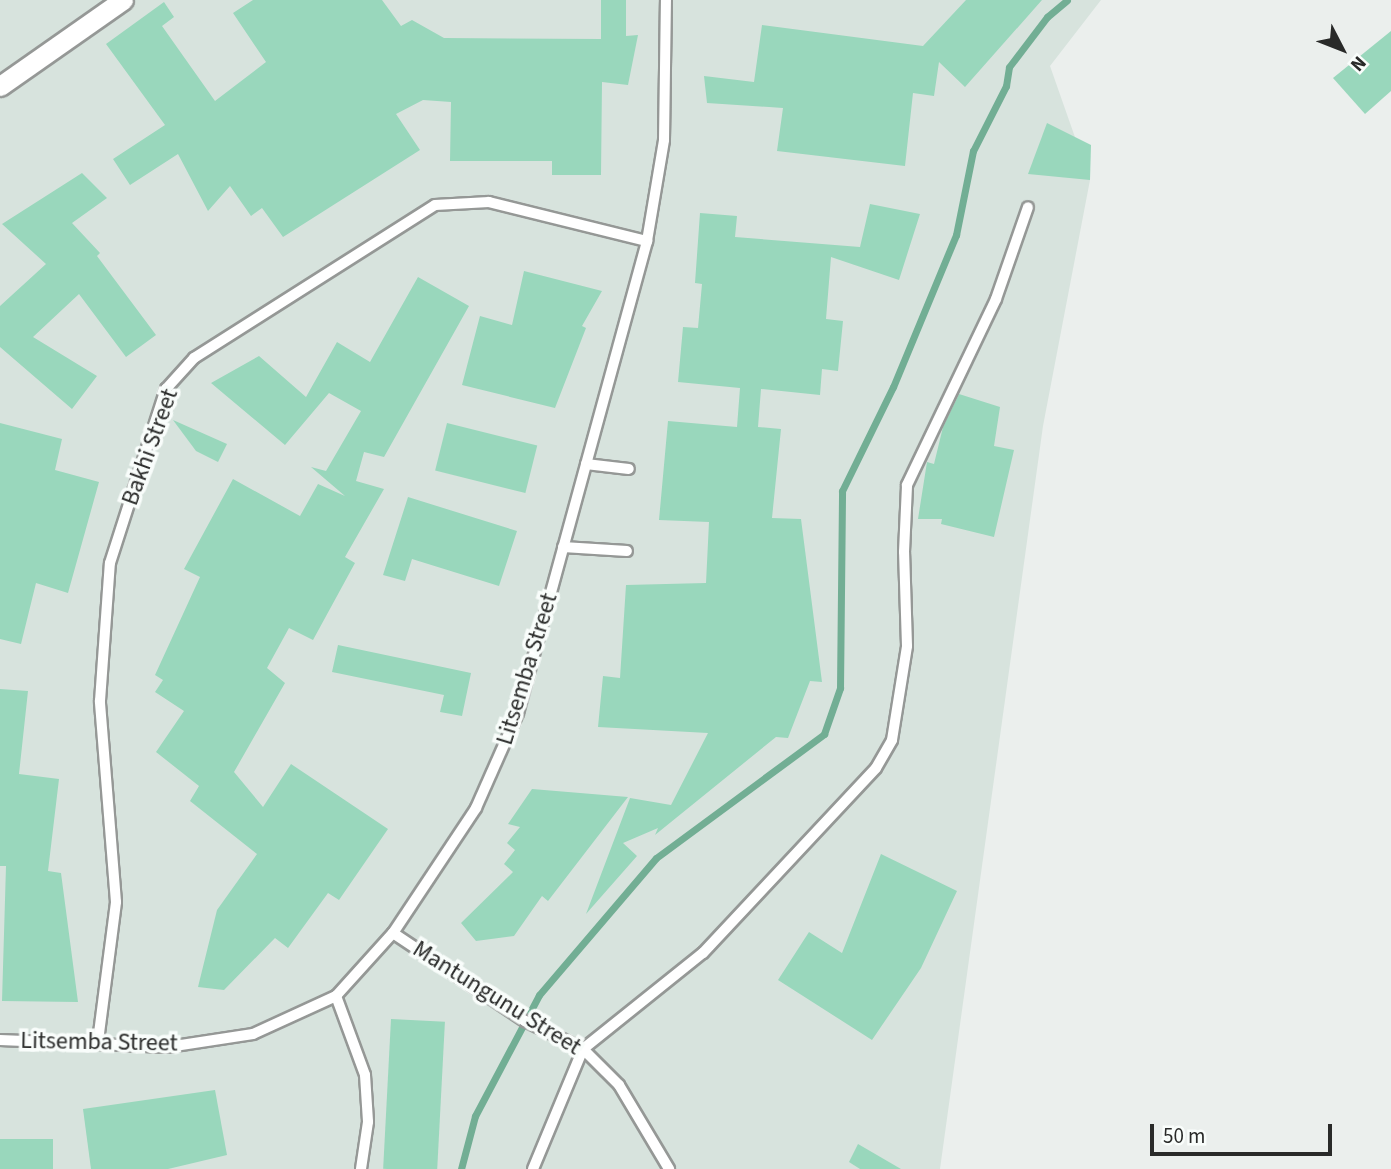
<!DOCTYPE html>
<style>
body{margin:0}
#map{position:relative;width:1391px;height:1169px;overflow:hidden;background:#ebefed;font-family:"Source Sans 3",sans-serif}
div>[style]{position:absolute}
.built>*{inset:0;background:#d7e3dd}
.stream>*{height:7px;margin:-3.5px;padding:0 3.5px;transform-origin:3.5px;border-radius:3.5px;background:#72ae94}
.building>*{inset:0;background:#99d7bc;transform-origin:0 0}
.roads{filter:drop-shadow(2px 0 #959896) drop-shadow(-2px 0 #959896) drop-shadow(0 2px #959896) drop-shadow(0 -2px #959896)}
.lane>*{height:10px;margin:-5px;padding:0 5px;transform-origin:5px;border-radius:5px;background:#fff}
.street>*{height:19px;margin:-9.5px;padding:0 9.5px;transform-origin:9.5px;border-radius:9.5px;background:#fff}
span{translate:-50% -50%;white-space:nowrap;text-align:center;line-height:1.15;-webkit-text-stroke:7px #f9fdfb;paint-order:stroke}
.street-label{font-size:24px;color:#292a29}
.north{position:absolute;left:1307px;top:14px;width:70px;height:70px;-webkit-text-stroke:5px #f9fdfb;paint-order:stroke;rotate:132deg;font-size:19px;font-weight:700;line-height:28px;text-align:center;color:#292a29}
.north::after{content:'';display:block;margin:auto;width:24px;height:32px;background:#292a29;clip-path:polygon(50% 0,100% 100%,50% 72%,0 100%)}
.scale{position:absolute;left:1150px;top:1124px;width:182px;height:32px;box-sizing:border-box;border:4px solid #292a29;border-top:0;padding-left:9px;font-size:21px;line-height:24px;white-space:nowrap;color:#292a29;-webkit-text-stroke:5px #f9fdfb;paint-order:stroke}
</style>
<div id="map">
<div class="built">
<div style="clip-path:polygon(0 0,1101px 0,1050px 66px,1090px 180px,1043px 426px,940px 1169px,0 1169px)"></div>
</div>
<div class="stream">
<div style="left:461px;top:1169px;width:55px;rotate:-75.2deg"></div>
<div style="left:475px;top:1116px;width:137px;rotate:-62.1deg"></div>
<div style="left:539px;top:995px;width:180px;rotate:-49.5deg"></div>
<div style="left:656px;top:858px;width:209px;rotate:-36.4deg"></div>
<div style="left:824px;top:734px;width:49px;rotate:-70.8deg"></div>
<div style="left:840px;top:688px;width:197px;rotate:-89.4deg"></div>
<div style="left:842px;top:491px;width:116px;rotate:-63.9deg"></div>
<div style="left:893px;top:387px;width:165px;rotate:-67.5deg"></div>
<div style="left:956px;top:235px;width:86px;rotate:-78.6deg"></div>
<div style="left:973px;top:151px;width:73px;rotate:-63.1deg"></div>
<div style="left:1006px;top:86px;width:19px;rotate:-81deg"></div>
<div style="left:1009px;top:67px;width:63px;rotate:-52.8deg"></div>
<div style="left:1047px;top:17px;width:26px;rotate:-40deg"></div>
</div>
<div class="building">
<div style="clip-path:polygon(253px 0,382px 0,401px 26px,412px 20px,444px 38px,601px 39px,601px 0,626px 0,626px 36px,638px 35px,628px 85px,602px 82px,601px 175px,552px 175px,552px 161px,450px 161px,451px 102px,423px 100px,396px 114px,420px 150px,283px 237px,262px 208px,251px 216px,230px 186px,208px 211px,178px 154px,130px 185px,113px 159px,165px 125px,106px 44px,164px 2px,174px 17px,162px 26px,215px 101px,266px 62px,233px 13px)"></div>
<div style="clip-path:polygon(966px 0,1042px 0,965px 87px,939px 62px,934px 96px,913px 93px,905px 166px,777px 151px,783px 108px,707px 103px,704px 76px,754px 82px,762px 25px,923px 46px)"></div>
<div style="clip-path:polygon(1391px 31px,1391px 91px,1365px 114px,1333px 78px)"></div>
<div style="clip-path:polygon(1047px 123px,1091px 145px,1090px 180px,1028px 174px)"></div>
<div style="clip-path:polygon(82px 173px,107px 198px,72px 223px,100px 253px,97px 256px,156px 335px,126px 357px,79px 294px,33px 337px,97px 376px,72px 409px,0 347px,0 306px,46px 264px,2px 224px)"></div>
<div style="clip-path:polygon(870px 204px,920px 214px,899px 280px,831px 257px,826px 319px,843px 321px,838px 371px,822px 369px,820px 395px,761px 389px,758px 427px,781px 429px,772px 518px,801px 519px,822px 682px,810px 681px,788px 738px,776px 737px,655px 835px,658px 828px,623px 843px,637px 856px,586px 914px,630px 798px,671px 805px,708px 733px,598px 727px,603px 676px,620px 678px,626px 585px,706px 583px,709px 522px,659px 520px,668px 421px,737px 427px,740px 388px,678px 382px,683px 327px,698px 328px,702px 284px,695px 283px,700px 213px,737px 216px,735px 237px,860px 247px)"></div>
<div style="clip-path:polygon(524px 271px,602px 291px,582px 326px,586px 328px,555px 408px,462px 385px,480px 316px,512px 325px)"></div>
<div style="clip-path:polygon(418px 277px,469px 306px,384px 457px,364px 452px,356px 481px,384px 489px,345px 557px,355px 563px,313px 640px,289px 628px,267px 668px,285px 683px,234px 772px,263px 807px,291px 764px,388px 829px,339px 900px,328px 893px,288px 948px,275px 938px,224px 990px,198px 987px,217px 910px,257px 854px,190px 801px,199px 786px,156px 752px,184px 711px,155px 692px,163px 680px,155px 675px,200px 577px,184px 569px,233px 479px,300px 516px,318px 484px,345px 496px,311px 467px,326px 471px,361px 411px,329px 393px,285px 445px,211px 383px,259px 356px,306px 397px,337px 342px,370px 362px)"></div>
<div style="clip-path:polygon(959px 394px,1000px 407px,994px 446px,1014px 450px,994px 537px,941px 524px,942px 519px,918px 519px,927px 462px,934px 464px,943px 427px)"></div>
<div style="clip-path:polygon(173px 420px,227px 444px,218px 462px,196px 451px)"></div>
<div style="clip-path:polygon(0 423px,62px 439px,55px 470px,99px 482px,68px 593px,36px 583px,21px 644px,0 639px)"></div>
<div style="left:447px;top:423px;width:93px;height:49px;rotate:14deg"></div>
<div style="clip-path:polygon(408px 497px,517px 531px,499px 586px,412px 559px,405px 581px,383px 575px)"></div>
<div style="clip-path:polygon(338px 645px,471px 673px,462px 716px,440px 712px,444px 695px,332px 672px)"></div>
<div style="clip-path:polygon(0 689px,28px 691px,19px 774px,59px 779px,48px 871px,61px 873px,78px 1002px,2px 1001px,6px 866px,0 866px)"></div>
<div style="clip-path:polygon(532px 789px,628px 797px,548px 901px,542px 896px,514px 936px,476px 941px,461px 923px,513px 872px,504px 864px,515px 850px,507px 843px,520px 827px,508px 824px)"></div>
<div style="clip-path:polygon(881px 854px,957px 891px,921px 968px,872px 1040px,778px 980px,809px 932px,842px 953px)"></div>
<div style="left:391px;top:1019px;width:54px;height:150px;rotate:3deg"></div>
<div style="clip-path:polygon(215px 1090px,227px 1155px,168px 1169px,91px 1169px,83px 1109px)"></div>
<div style="left:53px;top:1139px;width:30px;height:53px;rotate:90deg"></div>
<div style="clip-path:polygon(858px 1144px,901px 1169px,860px 1169px,849px 1162px)"></div>
</div>
<div class="roads">
<div class="lane">
<div style="left:586px;top:464px;width:43px;rotate:6.6deg"></div>
<div style="left:563px;top:547px;width:64px;rotate:3.6deg"></div>
<div style="left:393px;top:933px;width:159px;rotate:33.7deg"></div>
<div style="left:525px;top:1021px;width:64px;rotate:25.8deg"></div>
<div style="left:583px;top:1049px;width:51px;rotate:45deg"></div>
<div style="left:619px;top:1085px;width:98px;rotate:59.2deg"></div>
<div style="left:336px;top:996px;width:84px;rotate:69.8deg"></div>
<div style="left:365px;top:1075px;width:47px;rotate:86.3deg"></div>
<div style="left:368px;top:1122px;width:48px;rotate:98.5deg"></div>
<div style="left:0;top:1040px;width:168px;rotate:2.4deg"></div>
<div style="left:168px;top:1047px;width:86px;rotate:-8.7deg"></div>
<div style="left:253px;top:1034px;width:91px;rotate:-24.6deg"></div>
<div style="left:336px;top:996px;width:85px;rotate:-47.9deg"></div>
<div style="left:393px;top:933px;width:150px;rotate:-56.4deg"></div>
<div style="left:476px;top:808px;width:104px;rotate:-66.1deg"></div>
<div style="left:518px;top:713px;width:489px;rotate:-74.7deg"></div>
<div style="left:647px;top:241px;width:102px;rotate:-80.4deg"></div>
<div style="left:664px;top:140px;width:140px;rotate:-89.2deg"></div>
<div style="left:98px;top:1041px;width:140px;rotate:-82.6deg"></div>
<div style="left:116px;top:902px;width:202px;rotate:-94.6deg"></div>
<div style="left:100px;top:701px;width:138px;rotate:-85.9deg"></div>
<div style="left:110px;top:563px;width:183px;rotate:-72.2deg"></div>
<div style="left:166px;top:389px;width:42px;rotate:-47.9deg"></div>
<div style="left:194px;top:358px;width:285px;rotate:-32.4deg"></div>
<div style="left:435px;top:205px;width:54px;rotate:-3.2deg"></div>
<div style="left:489px;top:202px;width:163px;rotate:13.9deg"></div>
<div style="left:533px;top:1169px;width:130px;rotate:-67.4deg"></div>
<div style="left:583px;top:1049px;width:154px;rotate:-38.7deg"></div>
<div style="left:703px;top:953px;width:253px;rotate:-46.9deg"></div>
<div style="left:876px;top:768px;width:32px;rotate:-60deg"></div>
<div style="left:892px;top:740px;width:95px;rotate:-80.9deg"></div>
<div style="left:907px;top:646px;width:94px;rotate:-91.8deg"></div>
<div style="left:904px;top:552px;width:67px;rotate:-87.4deg"></div>
<div style="left:907px;top:485px;width:206px;rotate:-64.4deg"></div>
<div style="left:996px;top:299px;width:97px;rotate:-70.8deg"></div>
</div>
<div class="street">
<div style="left:0;top:86px;width:150px;rotate:-35deg"></div>
</div>
</div>
<div class="street-label">
<span style="left:150px;top:447px;rotate:-70deg">Bakhi Street</span>
<span style="left:527px;top:669px;rotate:-73deg">Litsemba Street</span>
<span style="left:497px;top:998px;rotate:32deg">Mantungunu Street</span>
<span style="left:99px;top:1042px;rotate:1deg">Litsemba Street</span>
</div>
<div class="north">N</div>
<div class="scale">50 m</div>
</div>
